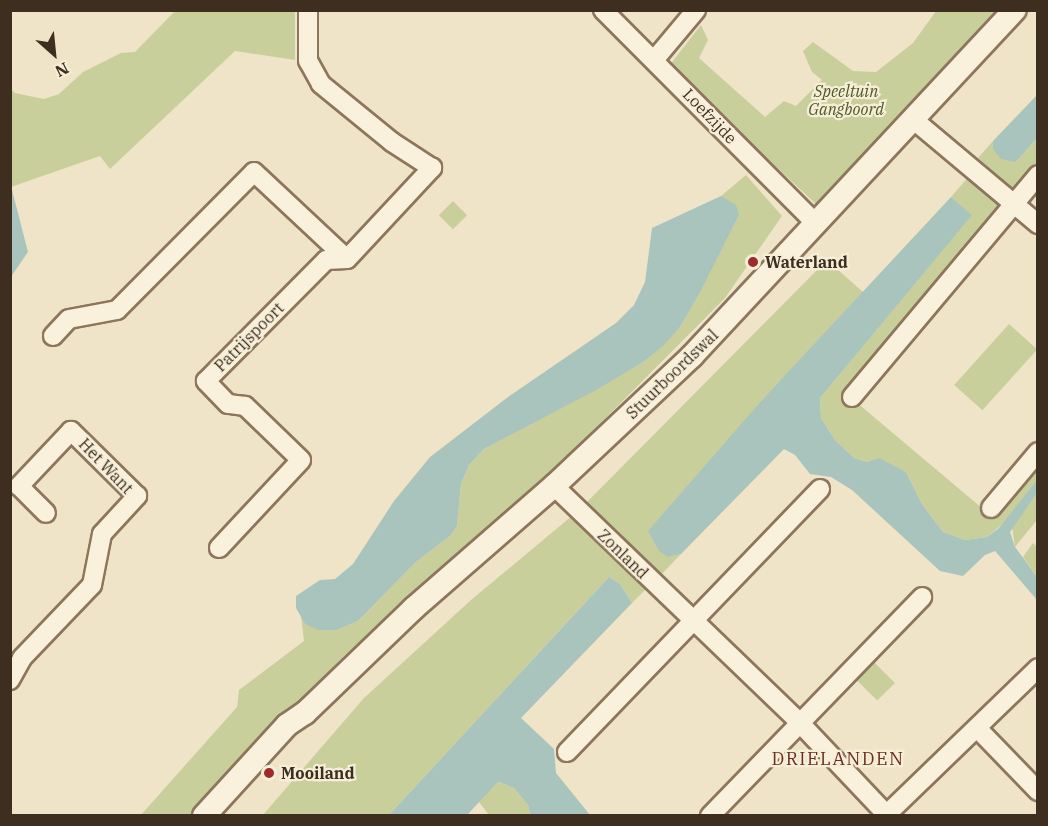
<!DOCTYPE html>
<style>
body{margin:0}
#map{position:relative;width:1048px;height:826px;overflow:hidden;background:#f0e4c8;font-family:"IBM Plex Serif",serif}
div>[style]{position:absolute}
.green>*{inset:0;background:#c9cf9b;transform-origin:0 0}
.water>*{inset:0;background:#a9c4bc}
.roads{filter:drop-shadow(2px 0 #8d765c) drop-shadow(-2px 0 #8d765c) drop-shadow(0 2px #8d765c) drop-shadow(0 -2px #8d765c)}
.minor>*{height:18px;margin:-9px;padding:0 9px;transform-origin:9px;border-radius:9px;background:#faf1dc}
.tertiary>*{height:22px;margin:-11px;padding:0 11px;transform-origin:11px;border-radius:11px;background:#faf1dc}
.dots>*{width:16px;height:16px;translate:-50% -50%;box-sizing:border-box;border:3px solid #f7eed8;border-radius:50%}
span{translate:-50% -50%;white-space:nowrap;text-align:center;line-height:1.15;-webkit-text-stroke:4.5px #f7eed8;paint-order:stroke}
.park-label{font-size:16px;color:#4d5a26;font-style:italic}
.street-label{font-size:16px;color:#3d2e20}
.poi-label{font-size:16px;color:#3d2e20;font-weight:700}
.left{translate:0 -50%;text-align:left}
.neighbourhood-label{font-size:18px;color:#6b2e1e;letter-spacing:1.5px}
.frame{position:absolute;inset:0;border:12px solid #3d2e20;pointer-events:none}
.north{position:absolute;left:24px;top:24px;width:60px;height:60px;-webkit-text-stroke:4px #f7eed8;paint-order:stroke;rotate:153deg;font-size:16px;font-weight:700;line-height:24px;text-align:center;color:#3d2e20}
.north::after{content:'';display:block;margin:auto;width:21px;height:27px;background:#3d2e20;clip-path:polygon(50% 0,100% 100%,50% 72%,0 100%)}
</style>
<div id="map">
<div class="green">
<div style="clip-path:polygon(175px 11px,295px 11px,295px 60px,235px 51px,110px 169px,100px 156px,11px 187px,10px 88px,15px 93px,44px 99px,59px 94px,83px 72px,121px 53px,135px 52px)"></div>
<div style="clip-path:polygon(936px 11px,995px 11px,818px 206px,669px 66px,701px 25px,708px 40px,699px 58px,765px 117px,784px 101px,796px 106px,822px 80px,812px 72px,803px 51px,813px 42px,853px 71px,876px 72px,913px 43px)"></div>
<div style="clip-path:polygon(1037px 138px,1037px 167px,1017px 192px,978px 158px,993px 141px,993px 149px,1016px 162px)"></div>
<div style="clip-path:polygon(746px 175px,782px 216px,725px 298px,554px 470px,345px 655px,190px 815px,140px 816px,237px 707px,239px 690px,304px 641px,301px 615px,305px 624px,337px 630px,358px 621px,416px 562px,451px 535px,457px 526px,461px 484px,469px 465px,484px 449px,646px 360px,680px 327px,739px 215px,721px 196px)"></div>
<div style="clip-path:polygon(970px 175px,1005px 206px,849px 396px,989px 514px,1037px 464px,1037px 480px,1005px 522px,987px 537px,965px 540px,943px 532px,922px 504px,906px 472px,854px 458px,835px 440px,821px 418px,820px 398px,971px 215px,951px 197px)"></div>
<div style="left:453px;top:201px;width:20px;height:20px;rotate:45deg"></div>
<div style="clip-path:polygon(827px 260px,864px 293px,762px 400px,723px 449px,668px 557px,681px 554px,658px 578px,586px 503px)"></div>
<div style="left:1009px;top:324px;width:38px;height:82px;rotate:42deg"></div>
<div style="clip-path:polygon(1037px 493px,1037px 520px,1015px 547px,1012px 527px)"></div>
<div style="clip-path:polygon(573px 515px,645px 590px,632px 603px,620px 584px,609px 577px,389px 815px,262px 816px,364px 698px,471px 600px)"></div>
<div style="clip-path:polygon(1033px 543px,1037px 547px,1037px 577px,1023px 557px)"></div>
<div style="left:873px;top:661px;width:31px;height:25px;rotate:45deg"></div>
<div style="clip-path:polygon(497px 782px,514px 788px,528px 805px,530px 815px,489px 815px,479px 802px)"></div>
</div>
<div class="water">
<div style="clip-path:polygon(1037px 95px,1037px 138px,1016px 162px,1001px 159px,993px 149px,993px 141px)"></div>
<div style="clip-path:polygon(11px 186px,28px 252px,11px 277px,10px 277px)"></div>
<div style="clip-path:polygon(721px 196px,736px 205px,739px 215px,700px 292px,680px 327px,664px 345px,646px 360px,598px 389px,484px 449px,469px 465px,461px 484px,457px 526px,451px 535px,416px 562px,358px 621px,337px 630px,318px 630px,305px 624px,296px 608px,296px 596px,320px 580px,335px 579px,353px 564px,394px 501px,430px 457px,508px 397px,616px 323px,634px 305px,645px 282px,652px 228px)"></div>
<div style="clip-path:polygon(951px 197px,972px 215px,820px 398px,821px 418px,835px 440px,854px 458px,868px 462px,879px 458px,906px 472px,922px 504px,943px 532px,965px 540px,987px 537px,999px 528px,1037px 480px,1037px 493px,1010px 532px,1015px 547px,1037px 577px,1037px 600px,995px 551px,985px 555px,963px 576px,940px 571px,852px 490px,831px 477px,810px 474px,795px 455px,784px 449px,681px 554px,668px 557px,659px 551px,648px 531px,762px 400px)"></div>
<div style="clip-path:polygon(609px 577px,620px 584px,632px 603px,521px 718px,554px 749px,556px 773px,590px 815px,530px 815px,528px 805px,514px 788px,498px 782px,467px 815px,389px 815px)"></div>
</div>
<div class="roads">
<div class="minor">
<div style="left:603px;top:10px;width:301px;rotate:45.1deg"></div>
<div style="left:655px;top:59px;width:64px;rotate:-50.1deg"></div>
<div style="left:914px;top:120px;width:162px;rotate:40deg"></div>
<div style="left:53px;top:336px;width:23px;rotate:-47deg"></div>
<div style="left:69px;top:319px;width:49px;rotate:-10.6deg"></div>
<div style="left:117px;top:310px;width:194px;rotate:-45.2deg"></div>
<div style="left:254px;top:172px;width:127px;rotate:43.1deg"></div>
<div style="left:852px;top:397px;width:290px;rotate:-50deg"></div>
<div style="left:554px;top:486px;width:342px;rotate:43.9deg"></div>
<div style="left:800px;top:723px;width:125px;rotate:46.6deg"></div>
<div style="left:991px;top:508px;width:73px;rotate:-50deg"></div>
<div style="left:219px;top:548px;width:120px;rotate:-47deg"></div>
<div style="left:301px;top:460px;width:78px;rotate:-136deg"></div>
<div style="left:245px;top:406px;width:17px;rotate:-173deg"></div>
<div style="left:228px;top:404px;width:32px;rotate:-134deg"></div>
<div style="left:206px;top:381px;width:170px;rotate:-45.2deg"></div>
<div style="left:326px;top:260px;width:21px;rotate:-3deg"></div>
<div style="left:347px;top:259px;width:125px;rotate:-47deg"></div>
<div style="left:432px;top:168px;width:48px;rotate:-147deg"></div>
<div style="left:392px;top:142px;width:92px;rotate:-140.8deg"></div>
<div style="left:321px;top:84px;width:26px;rotate:-119deg"></div>
<div style="left:308px;top:61px;width:51px;rotate:-90deg"></div>
<div style="left:10px;top:680px;width:25px;rotate:-61deg"></div>
<div style="left:22px;top:658px;width:101px;rotate:-46.2deg"></div>
<div style="left:92px;top:585px;width:52px;rotate:-78.9deg"></div>
<div style="left:102px;top:534px;width:52px;rotate:-47.4deg"></div>
<div style="left:137px;top:496px;width:93px;rotate:-135.4deg"></div>
<div style="left:71px;top:431px;width:76px;rotate:133.4deg"></div>
<div style="left:19px;top:486px;width:38px;rotate:45deg"></div>
<div style="left:977px;top:728px;width:88px;rotate:45.9deg"></div>
<div style="left:567px;top:752px;width:365px;rotate:-46.1deg"></div>
<div style="left:710px;top:816px;width:305px;rotate:-45.9deg"></div>
<div style="left:885px;top:816px;width:213px;rotate:-44deg"></div>
</div>
<div class="tertiary">
<div style="left:204px;top:816px;width:123px;rotate:-47.6deg"></div>
<div style="left:287px;top:725px;width:22px;rotate:-34deg"></div>
<div style="left:305px;top:713px;width:151px;rotate:-43.9deg"></div>
<div style="left:414px;top:608px;width:186px;rotate:-41.1deg"></div>
<div style="left:554px;top:486px;width:190px;rotate:-43.3deg"></div>
<div style="left:692px;top:356px;width:473px;rotate:-47deg"></div>
</div>
</div>
<div class="dots">
<div style="left:753px;top:262px;background:#9e2a2b"></div>
<div style="left:269px;top:773px;background:#9e2a2b"></div>
</div>
<div class="park-label">
<span style="left:846px;top:100px">Speeltuin<br>Gangboord</span>
</div>
<div class="street-label">
<span style="left:710px;top:116px;rotate:46deg">Loefzijde</span>
<span style="left:249px;top:337px;rotate:-45deg">Patrijspoort</span>
<span style="left:672px;top:374px;rotate:-44deg">Stuurboordswal</span>
<span style="left:106px;top:466px;rotate:46deg">Het Want</span>
<span style="left:623px;top:554px;rotate:44deg">Zonland</span>
</div>
<div class="poi-label">
<span class="left" style="left:765px;top:262px">Waterland</span>
<span class="left" style="left:281px;top:773px">Mooiland</span>
</div>
<div class="neighbourhood-label">
<span style="left:838px;top:759px">DRIELANDEN</span>
</div>
<div class="frame"></div>
<div class="north">N</div>
</div>
